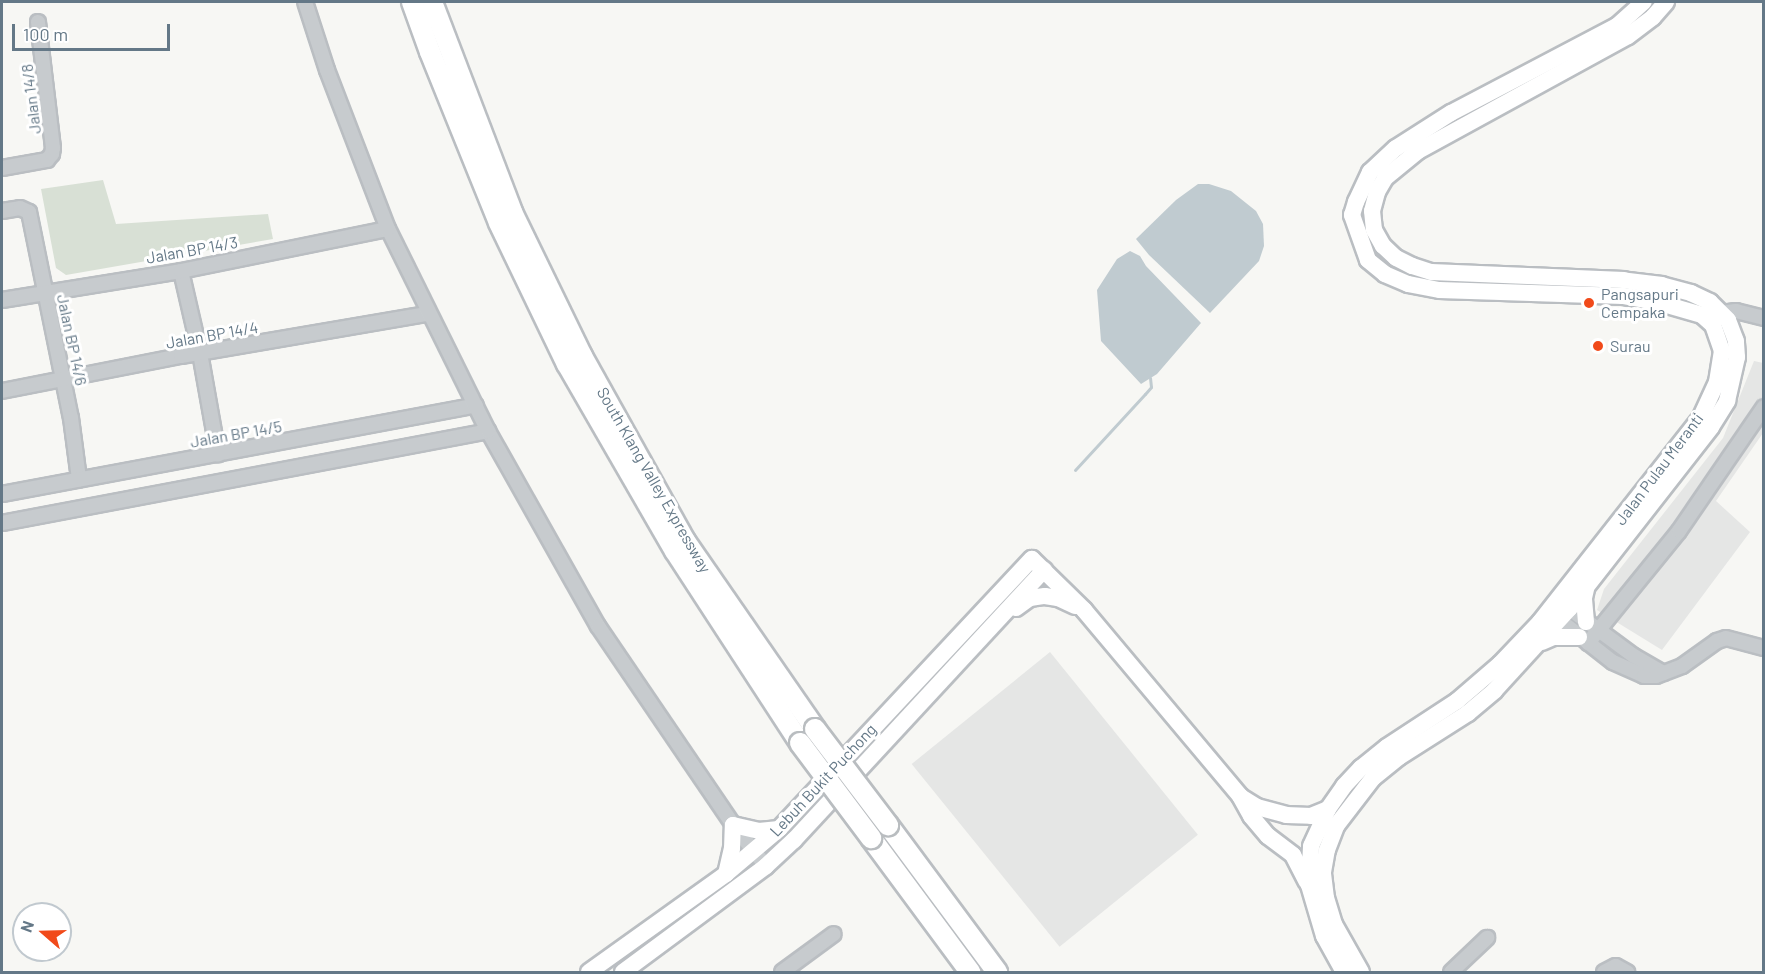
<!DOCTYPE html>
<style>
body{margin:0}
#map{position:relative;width:1765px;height:974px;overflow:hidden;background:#f7f7f4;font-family:Barlow,sans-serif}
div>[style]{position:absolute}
.built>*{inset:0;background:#e5e6e5;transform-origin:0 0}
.green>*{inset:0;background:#d8e0d5}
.water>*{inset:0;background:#c0cbd0}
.stream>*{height:3px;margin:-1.5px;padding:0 1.5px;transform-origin:1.5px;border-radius:1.5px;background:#c0cbd0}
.roads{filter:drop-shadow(2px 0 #babec2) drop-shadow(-2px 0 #babec2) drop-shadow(0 2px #babec2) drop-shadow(0 -2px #babec2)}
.minor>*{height:14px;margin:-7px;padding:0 7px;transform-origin:7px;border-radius:7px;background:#c7cbce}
.major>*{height:16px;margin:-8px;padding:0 8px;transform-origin:8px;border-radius:8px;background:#fff}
.highway>*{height:20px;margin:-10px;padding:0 10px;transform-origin:10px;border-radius:10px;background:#fff}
.bridges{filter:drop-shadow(2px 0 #b9bdc0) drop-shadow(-2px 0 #b9bdc0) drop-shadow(0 2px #b9bdc0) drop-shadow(0 -2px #b9bdc0)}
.highway-bridge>*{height:20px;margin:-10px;padding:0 10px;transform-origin:10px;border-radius:10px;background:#fff}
.dots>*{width:16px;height:16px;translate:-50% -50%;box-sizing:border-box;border:3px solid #fff;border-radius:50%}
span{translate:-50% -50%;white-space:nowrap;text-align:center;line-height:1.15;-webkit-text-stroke:6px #fff;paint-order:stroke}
.street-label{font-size:16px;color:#647887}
.poi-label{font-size:16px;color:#647887}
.left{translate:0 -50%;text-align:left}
.frame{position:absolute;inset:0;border:3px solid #647887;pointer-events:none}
.north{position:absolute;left:12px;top:902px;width:60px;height:60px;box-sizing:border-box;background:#fff;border:2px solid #c1c9cf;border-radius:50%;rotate:290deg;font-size:16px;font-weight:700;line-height:24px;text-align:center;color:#647887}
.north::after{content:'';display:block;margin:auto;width:21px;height:27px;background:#f14a1a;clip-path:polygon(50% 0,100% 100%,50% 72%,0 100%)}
.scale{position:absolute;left:12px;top:24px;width:158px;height:27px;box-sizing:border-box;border:3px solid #647887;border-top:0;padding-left:8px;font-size:18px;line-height:21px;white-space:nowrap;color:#647887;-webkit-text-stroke:4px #fff;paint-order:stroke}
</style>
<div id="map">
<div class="built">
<div style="clip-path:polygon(1754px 361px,1763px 363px,1763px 433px,1716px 501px,1750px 532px,1662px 650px,1597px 610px,1604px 589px,1723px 438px)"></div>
<div style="left:1050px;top:652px;width:235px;height:178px;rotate:51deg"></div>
</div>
<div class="green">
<div style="clip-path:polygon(103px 180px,116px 224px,268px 214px,273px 239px,66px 275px,56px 268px,41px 189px)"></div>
</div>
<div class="water">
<div style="clip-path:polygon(1198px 184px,1209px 184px,1231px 191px,1256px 211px,1263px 224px,1264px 246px,1259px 261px,1210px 313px,1149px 255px,1136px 239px,1176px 200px)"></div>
<div style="clip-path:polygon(1130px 251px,1140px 256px,1146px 266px,1201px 323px,1157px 374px,1141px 384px,1101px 341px,1097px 290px,1117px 259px)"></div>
</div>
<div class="stream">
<div style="left:1075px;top:470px;width:103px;rotate:-47.4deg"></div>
<div style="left:1145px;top:394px;width:9px;rotate:-49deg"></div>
<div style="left:1151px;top:387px;width:9px;rotate:-96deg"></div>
</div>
<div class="roads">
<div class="minor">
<div style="left:2px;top:168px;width:46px;rotate:-10.1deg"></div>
<div style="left:47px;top:160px;width:8px;rotate:-50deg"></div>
<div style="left:52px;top:154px;width:6px;rotate:-81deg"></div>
<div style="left:53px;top:148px;width:127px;rotate:-96.8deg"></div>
<div style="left:2px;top:211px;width:18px;rotate:-9deg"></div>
<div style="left:20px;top:208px;width:10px;rotate:24deg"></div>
<div style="left:29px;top:212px;width:210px;rotate:78.5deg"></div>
<div style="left:71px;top:418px;width:62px;rotate:82.5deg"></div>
<div style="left:181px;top:271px;width:84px;rotate:77deg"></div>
<div style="left:200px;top:353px;width:103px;rotate:79.9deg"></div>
<div style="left:2px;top:300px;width:181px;rotate:-9.2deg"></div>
<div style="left:181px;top:271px;width:211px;rotate:-11.5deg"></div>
<div style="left:1721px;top:313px;width:15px;rotate:-8deg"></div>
<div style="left:1736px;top:311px;width:29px;rotate:14deg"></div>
<div style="left:2px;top:391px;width:182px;rotate:-11.1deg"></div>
<div style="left:181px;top:356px;width:251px;rotate:-9.7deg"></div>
<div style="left:488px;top:431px;width:224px;rotate:60.6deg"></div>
<div style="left:598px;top:626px;width:240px;rotate:55.8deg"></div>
<div style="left:733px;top:825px;width:53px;rotate:51.2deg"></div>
<div style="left:2px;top:494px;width:482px;rotate:-10.6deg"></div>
<div style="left:2px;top:523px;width:495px;rotate:-10.7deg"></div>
<div style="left:488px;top:431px;width:225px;rotate:-116.3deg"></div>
<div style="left:388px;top:229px;width:170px;rotate:-111deg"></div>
<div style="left:327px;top:70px;width:71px;rotate:-107.9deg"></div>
<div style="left:1562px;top:603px;width:89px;rotate:36.4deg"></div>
<div style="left:1634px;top:656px;width:34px;rotate:30deg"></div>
<div style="left:1553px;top:615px;width:76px;rotate:38.1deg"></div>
<div style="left:1613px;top:662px;width:34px;rotate:24deg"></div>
<div style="left:1644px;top:676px;width:12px"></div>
<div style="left:1656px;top:676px;width:28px;rotate:-21deg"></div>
<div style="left:1682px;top:666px;width:43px;rotate:-35.5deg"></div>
<div style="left:1717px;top:641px;width:9px;rotate:-18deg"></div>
<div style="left:1726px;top:638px;width:39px;rotate:15deg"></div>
<div style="left:1588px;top:643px;width:144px;rotate:-50.9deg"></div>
<div style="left:1679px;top:531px;width:150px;rotate:-55.6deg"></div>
<div style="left:782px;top:972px;width:64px;rotate:-36.2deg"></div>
<div style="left:1451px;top:972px;width:50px;rotate:-43.4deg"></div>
<div style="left:1604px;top:972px;width:13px;rotate:-27deg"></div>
<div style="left:1616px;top:966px;width:13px;rotate:29deg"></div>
</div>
<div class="major">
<div style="left:1016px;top:608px;width:17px;rotate:-36deg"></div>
<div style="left:1030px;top:598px;width:15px;rotate:-8deg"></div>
<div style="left:1045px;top:596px;width:13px;rotate:9deg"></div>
<div style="left:1058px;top:598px;width:19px;rotate:25deg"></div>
<div style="left:1586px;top:622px;width:24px;rotate:-95deg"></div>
<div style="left:1584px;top:598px;width:9px;rotate:-77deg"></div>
<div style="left:1542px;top:642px;width:12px;rotate:-24deg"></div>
<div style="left:1553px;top:637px;width:26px"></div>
<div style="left:1241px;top:797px;width:19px;rotate:32deg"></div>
<div style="left:1257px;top:807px;width:30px;rotate:15deg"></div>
<div style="left:1286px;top:815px;width:25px;rotate:2deg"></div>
<div style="left:1311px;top:816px;width:18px;rotate:-22deg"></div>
<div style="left:726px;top:874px;width:26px;rotate:-77deg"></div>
<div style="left:732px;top:849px;width:24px;rotate:-88deg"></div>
<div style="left:733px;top:825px;width:27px;rotate:13deg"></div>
<div style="left:759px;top:831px;width:20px;rotate:-6deg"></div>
<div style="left:589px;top:972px;width:168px;rotate:-35.6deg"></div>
<div style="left:726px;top:874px;width:70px;rotate:-40.3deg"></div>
<div style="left:779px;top:829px;width:370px;rotate:-46.9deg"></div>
<div style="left:1032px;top:559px;width:73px;rotate:44.4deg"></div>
<div style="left:1084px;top:610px;width:243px;rotate:50deg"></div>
<div style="left:1240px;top:796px;width:23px;rotate:61deg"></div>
<div style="left:1251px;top:816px;width:26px;rotate:50deg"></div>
<div style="left:1268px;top:836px;width:31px;rotate:37deg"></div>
<div style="left:1293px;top:855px;width:30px;rotate:63deg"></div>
<div style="left:623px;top:972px;width:178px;rotate:-36.5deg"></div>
<div style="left:766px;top:866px;width:38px;rotate:-43deg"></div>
<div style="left:794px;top:840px;width:368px;rotate:-47.2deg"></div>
<div style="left:1344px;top:972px;width:41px;rotate:-119.1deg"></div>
<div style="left:1324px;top:936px;width:53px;rotate:-106.4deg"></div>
<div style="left:1309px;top:885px;width:39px;rotate:-87deg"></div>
<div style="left:1311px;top:846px;width:41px;rotate:-65.3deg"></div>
<div style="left:1328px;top:809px;width:28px;rotate:-55deg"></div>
<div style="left:1344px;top:786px;width:25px;rotate:-47deg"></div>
<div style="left:1361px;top:768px;width:33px;rotate:-39deg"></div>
<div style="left:1387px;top:747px;width:84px;rotate:-33.3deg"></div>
<div style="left:1457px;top:701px;width:57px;rotate:-40.7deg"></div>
<div style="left:1500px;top:664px;width:58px;rotate:-46.4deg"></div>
<div style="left:1540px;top:622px;width:258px;rotate:-51.8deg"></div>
<div style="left:1700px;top:419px;width:41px;rotate:-65.3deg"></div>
<div style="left:1717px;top:382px;width:31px;rotate:-81deg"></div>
<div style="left:1722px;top:351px;width:28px;rotate:-109deg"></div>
<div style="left:1713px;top:325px;width:15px;rotate:-138deg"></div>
<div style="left:1702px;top:315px;width:47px;rotate:-163.9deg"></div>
<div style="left:1657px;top:302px;width:35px;rotate:-170deg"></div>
<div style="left:1623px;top:296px;width:184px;rotate:-178.1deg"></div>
<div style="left:1439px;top:290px;width:32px;rotate:-169deg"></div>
<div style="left:1408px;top:284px;width:25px;rotate:-157deg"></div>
<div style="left:1385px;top:274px;width:22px;rotate:-141deg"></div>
<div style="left:1368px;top:260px;width:48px;rotate:-109.6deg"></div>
<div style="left:1352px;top:215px;width:14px;rotate:-73deg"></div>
<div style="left:1356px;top:202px;width:33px;rotate:-65deg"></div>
<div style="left:1370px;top:172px;width:35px;rotate:-43deg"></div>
<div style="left:1396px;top:148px;width:65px;rotate:-32.5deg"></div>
<div style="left:1451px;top:113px;width:187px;rotate:-27.7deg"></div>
<div style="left:1617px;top:26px;width:36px;rotate:-42deg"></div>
<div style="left:1361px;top:972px;width:55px;rotate:-119.4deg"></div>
<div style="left:1334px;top:924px;width:27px;rotate:-107deg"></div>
<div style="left:1326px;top:898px;width:26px;rotate:-97deg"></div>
<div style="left:1323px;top:872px;width:22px;rotate:-80deg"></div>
<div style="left:1327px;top:850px;width:26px;rotate:-69deg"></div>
<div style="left:1336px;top:826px;width:61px;rotate:-52.4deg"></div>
<div style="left:1373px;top:778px;width:33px;rotate:-39deg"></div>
<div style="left:1399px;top:757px;width:82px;rotate:-32.5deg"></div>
<div style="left:1468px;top:713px;width:35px;rotate:-40deg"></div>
<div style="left:1495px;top:690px;width:110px;rotate:-47.6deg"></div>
<div style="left:1569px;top:609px;width:231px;rotate:-52deg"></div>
<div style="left:1711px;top:427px;width:31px;rotate:-58deg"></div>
<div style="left:1727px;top:401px;width:45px;rotate:-77.2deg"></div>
<div style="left:1737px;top:357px;width:16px;rotate:-94deg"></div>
<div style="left:1736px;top:341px;width:22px;rotate:-111deg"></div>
<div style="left:1728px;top:320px;width:25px;rotate:-135deg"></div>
<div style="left:1710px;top:302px;width:21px;rotate:-155deg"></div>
<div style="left:1691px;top:293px;width:30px;rotate:-165deg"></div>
<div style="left:1662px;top:285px;width:38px;rotate:-173deg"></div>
<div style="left:1624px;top:280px;width:193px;rotate:-177.6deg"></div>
<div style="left:1431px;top:272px;width:20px;rotate:-162deg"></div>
<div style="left:1412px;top:266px;width:18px;rotate:-153deg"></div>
<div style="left:1396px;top:258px;width:18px;rotate:-137deg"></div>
<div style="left:1383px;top:246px;width:18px;rotate:-119deg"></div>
<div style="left:1374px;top:230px;width:19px;rotate:-96deg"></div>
<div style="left:1372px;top:211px;width:20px;rotate:-75deg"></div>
<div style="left:1377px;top:192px;width:16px;rotate:-60deg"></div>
<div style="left:1385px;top:178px;width:43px;rotate:-39.3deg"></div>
<div style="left:1418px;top:151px;width:239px;rotate:-28.7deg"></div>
<div style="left:1628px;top:36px;width:31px;rotate:-37deg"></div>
<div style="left:1653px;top:17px;width:20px;rotate:-49deg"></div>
</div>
<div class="highway">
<div style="left:412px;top:2px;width:53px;rotate:70.2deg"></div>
<div style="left:430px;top:52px;width:184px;rotate:68deg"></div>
<div style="left:499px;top:223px;width:157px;rotate:64.3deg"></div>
<div style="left:567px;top:364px;width:216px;rotate:60deg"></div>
<div style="left:675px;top:551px;width:229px;rotate:56.9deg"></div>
<div style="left:432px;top:2px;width:225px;rotate:69.1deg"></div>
<div style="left:512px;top:212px;width:160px;rotate:64.1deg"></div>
<div style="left:582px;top:356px;width:212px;rotate:60.9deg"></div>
<div style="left:685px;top:541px;width:229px;rotate:55.3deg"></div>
<div style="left:888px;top:825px;width:183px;rotate:53.4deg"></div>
<div style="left:871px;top:838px;width:167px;rotate:53.5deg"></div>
</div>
</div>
<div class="bridges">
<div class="highway-bridge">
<div style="left:815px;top:729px;width:121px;rotate:52.8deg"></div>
<div style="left:800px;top:743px;width:119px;rotate:53.2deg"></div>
</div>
</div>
<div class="dots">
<div style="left:1589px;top:303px;background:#f14a1a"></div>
<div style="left:1598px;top:346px;background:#f14a1a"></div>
</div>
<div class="street-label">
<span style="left:31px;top:99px;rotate:-97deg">Jalan 14/8</span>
<span style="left:192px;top:250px;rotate:-10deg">Jalan BP 14/3</span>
<span style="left:212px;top:335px;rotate:-10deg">Jalan BP 14/4</span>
<span style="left:72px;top:340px;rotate:78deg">Jalan BP 14/6</span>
<span style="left:236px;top:434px;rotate:-10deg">Jalan BP 14/5</span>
<span style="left:1659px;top:469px;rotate:-53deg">Jalan Pulau Meranti</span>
<span style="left:654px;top:480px;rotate:60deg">South Klang Valley Expressway</span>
<span style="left:823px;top:780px;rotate:-47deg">Lebuh Bukit Puchong</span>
</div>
<div class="poi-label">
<span class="left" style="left:1601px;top:303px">Pangsapuri<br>Cempaka</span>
<span class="left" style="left:1610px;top:346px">Surau</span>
</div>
<div class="frame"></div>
<div class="north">N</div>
<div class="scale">100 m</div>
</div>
